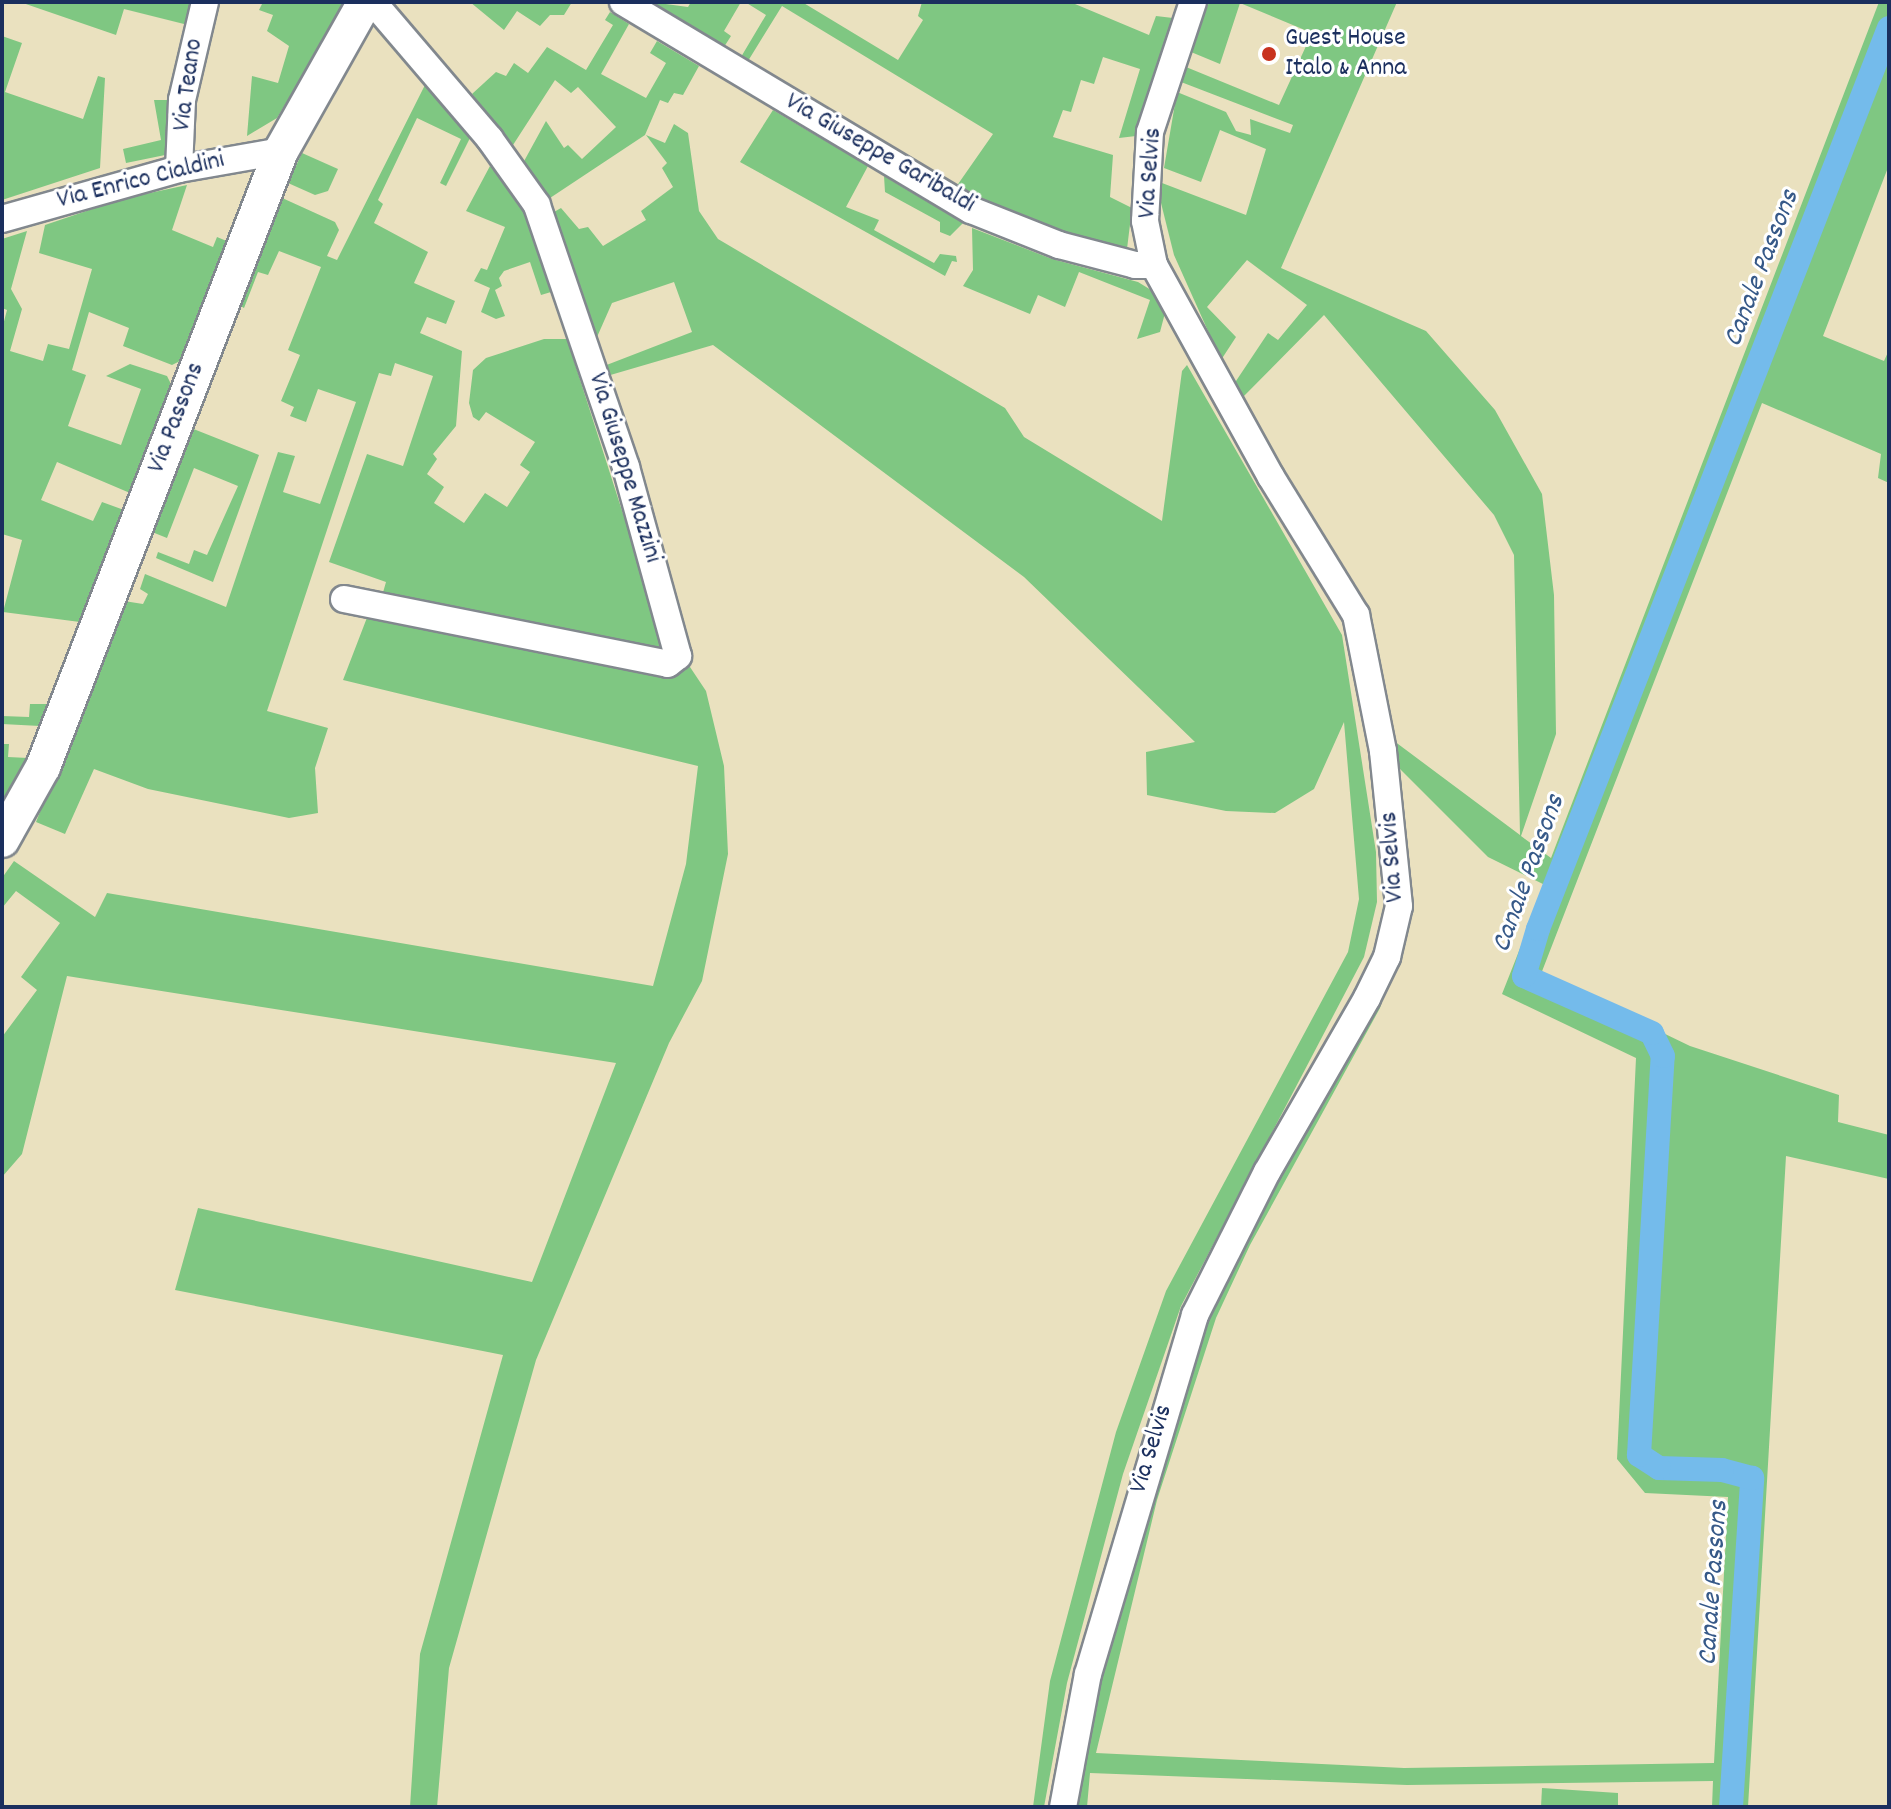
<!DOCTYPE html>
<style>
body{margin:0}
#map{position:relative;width:1891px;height:1809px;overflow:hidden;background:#eae1bf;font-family:Dekko,sans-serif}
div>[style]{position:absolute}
.green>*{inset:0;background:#7fc782}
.canal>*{height:24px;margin:-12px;padding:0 12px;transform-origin:12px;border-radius:12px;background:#74bbeb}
.roads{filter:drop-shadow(2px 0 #82888e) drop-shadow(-2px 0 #82888e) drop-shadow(0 2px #82888e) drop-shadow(0 -2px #82888e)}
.minor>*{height:26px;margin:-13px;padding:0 13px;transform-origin:13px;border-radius:13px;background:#fff}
.tertiary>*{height:34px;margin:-17px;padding:0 17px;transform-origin:17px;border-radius:17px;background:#fff}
.dots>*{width:22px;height:22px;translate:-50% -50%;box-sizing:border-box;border:4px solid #fff;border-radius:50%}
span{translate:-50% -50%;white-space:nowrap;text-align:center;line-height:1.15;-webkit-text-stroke:6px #fff;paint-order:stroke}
.poi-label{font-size:26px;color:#1b2f5e}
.left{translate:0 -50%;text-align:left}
.street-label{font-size:26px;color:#1b2f5e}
.water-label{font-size:28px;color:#365988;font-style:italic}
.frame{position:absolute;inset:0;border:4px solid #1b2f5e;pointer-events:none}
</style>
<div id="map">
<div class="green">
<div style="clip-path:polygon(20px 2px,194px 2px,188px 25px,124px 9px,116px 35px)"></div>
<div style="clip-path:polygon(263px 2px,347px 2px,277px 118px,247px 136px,252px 76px,278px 83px,289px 46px,267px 31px,273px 15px,259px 10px)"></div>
<div style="clip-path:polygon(470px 2px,572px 2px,564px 15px,550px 15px,540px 26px,517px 11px,504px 30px)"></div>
<div style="clip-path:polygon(651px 2px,688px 7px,691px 2px,741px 2px,724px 31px,731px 36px,724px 47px)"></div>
<div style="clip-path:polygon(745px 2px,802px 2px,898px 60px,923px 20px,918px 16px,922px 2px,1075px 4px,1149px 35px,1156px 16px,1173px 18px,1136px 136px,1119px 138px,1140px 69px,1103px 57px,1094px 84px,1081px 80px,1071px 112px,1063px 110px,1053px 137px,1113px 155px,1110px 197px,1132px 208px,1127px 249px,1063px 233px,956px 187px,993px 134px,782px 6px,748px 61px,741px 57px,766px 15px)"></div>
<div style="clip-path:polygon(1209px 2px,1397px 2px,1281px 268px,1426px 331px,1495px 410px,1542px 494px,1554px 595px,1556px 734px,1521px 836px,1551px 858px,1879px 2px,1889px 2px,1889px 165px,1823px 336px,1884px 361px,1889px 350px,1889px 483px,1878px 478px,1881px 454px,1762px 403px,1541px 974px,1690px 1046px,1839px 1095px,1838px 1122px,1889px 1135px,1889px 1179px,1786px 1156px,1748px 1807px,1712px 1807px,1713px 1781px,1407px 1785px,1090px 1773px,1087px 1807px,1075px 1807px,1123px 1581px,1209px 1306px,1395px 956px,1380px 1008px,1250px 1245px,1216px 1318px,1157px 1500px,1096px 1753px,1404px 1768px,1714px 1763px,1728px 1497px,1645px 1493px,1617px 1459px,1636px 1058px,1502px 994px,1545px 885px,1488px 857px,1396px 765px,1390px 738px,1520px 835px,1514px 555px,1494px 515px,1324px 315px,1242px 398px,1234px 384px,1268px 333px,1278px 340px,1307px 305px,1247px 260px,1207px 307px,1236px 337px,1221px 360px,1174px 255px,1161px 203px,1162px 183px,1246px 215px,1266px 149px,1220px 130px,1201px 182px,1164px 168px,1177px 92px,1226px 112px,1236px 131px,1251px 135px,1250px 119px,1290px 133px,1293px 125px,1181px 82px,1186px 67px,1279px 105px,1312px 33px,1240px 3px,1220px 64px,1191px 52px)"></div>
<div style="clip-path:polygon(610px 12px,629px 24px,601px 74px,646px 98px,666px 63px,650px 53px,657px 41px,699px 66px,683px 95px,674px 93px,668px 103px,660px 100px,645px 135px,550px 198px,523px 163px,546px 121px,564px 148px,568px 145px,582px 159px,616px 127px,578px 87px,571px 93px,555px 80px,513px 145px,472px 94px,496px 72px,506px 76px,514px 63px,528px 73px,547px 47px,586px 70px,613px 25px,605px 20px)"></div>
<div style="clip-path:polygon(2px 36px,22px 43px,5px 92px,83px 119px,98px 76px,105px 78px,100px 168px,2px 200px)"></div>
<div style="clip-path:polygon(429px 77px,470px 138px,446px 186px,440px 183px,461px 139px,417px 118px,378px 200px,383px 204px,374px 223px,428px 252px,414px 283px,455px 301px,446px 324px,427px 317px,420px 333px,462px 351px,456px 426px,433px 454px,437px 459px,427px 474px,444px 487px,434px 503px,464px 523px,485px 493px,507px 507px,530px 472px,520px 465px,535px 442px,486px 412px,479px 421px,473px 417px,469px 403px,473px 370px,486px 358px,544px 339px,567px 339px,667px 651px,382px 596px,386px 582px,329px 562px,367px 454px,403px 466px,433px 376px,395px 363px,391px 376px,379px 373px,267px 711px,328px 728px,315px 768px,318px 813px,289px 818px,148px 789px,94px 769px,65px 834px,36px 822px,124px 601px,143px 604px,148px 594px,140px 589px,145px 574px,226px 607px,278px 452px,295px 456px,283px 492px,320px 504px,356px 402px,318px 389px,306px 422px,290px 416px,294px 407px,281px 401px,300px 355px,288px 350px,321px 267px,279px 251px,268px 275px,258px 272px,244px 308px,239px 305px,280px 197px,335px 222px,339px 230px,327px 256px,337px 260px)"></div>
<div style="clip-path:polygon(154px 100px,173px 100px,170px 154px,126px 163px,123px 149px,161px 140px)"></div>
<div style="clip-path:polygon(773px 110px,868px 166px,846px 207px,879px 220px,874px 230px,934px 263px,940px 254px,956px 256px,957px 262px,952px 261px,945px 276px,740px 162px)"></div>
<div style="clip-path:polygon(674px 124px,688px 133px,699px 211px,718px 239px,1005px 408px,1024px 437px,1162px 521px,1182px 371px,1187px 365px,1342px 635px,1376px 852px,1377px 902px,1364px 957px,1181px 1306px,1123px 1474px,1067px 1683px,1044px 1807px,1033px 1807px,1050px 1681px,1116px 1432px,1166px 1291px,1348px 952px,1359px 899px,1344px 722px,1314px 789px,1275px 813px,1226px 811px,1147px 795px,1146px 752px,1195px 742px,1024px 577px,713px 345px,607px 376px,604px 366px,692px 332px,674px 282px,612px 303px,597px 337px,554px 212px,561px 208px,579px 229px,588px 227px,603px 246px,646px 220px,641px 211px,673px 187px,662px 168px,667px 163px,646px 135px,665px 143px)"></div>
<div style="clip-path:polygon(302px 153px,338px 169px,328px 191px,315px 195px,288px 183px)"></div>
<div style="clip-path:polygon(490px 166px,523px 207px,551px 292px,541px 295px,530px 262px,504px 271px,499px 278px,502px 286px,495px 290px,505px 316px,496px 319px,481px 312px,490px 288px,474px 281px,481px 268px,487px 270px,505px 227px,466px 211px)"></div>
<div style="clip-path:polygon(884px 176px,963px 223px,950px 236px,940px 232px,940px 222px,885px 192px)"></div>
<div style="clip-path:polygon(187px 185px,172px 230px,213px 247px,217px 237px,229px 242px,182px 360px,172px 365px,123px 346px,129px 328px,89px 312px,72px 370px,86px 375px,68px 426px,121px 445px,141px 389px,106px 376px,130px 364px,167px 376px,172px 386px,130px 493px,57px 462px,41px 500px,93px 521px,102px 502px,124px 510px,80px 622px,3px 612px,22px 540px,2px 534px,2px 329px,7px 310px,2px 308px,2px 239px,27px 231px,11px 289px,22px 309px,10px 351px,43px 361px,48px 344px,69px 349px,92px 269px,39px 253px,45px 225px,122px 199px)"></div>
<div style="clip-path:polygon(972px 228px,1052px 259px,1138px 282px,1151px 290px,1165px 313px,1160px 332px,1137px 339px,1150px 300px,1079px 272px,1065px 307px,1038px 295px,1030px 314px,963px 286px,973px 270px)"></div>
<div style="clip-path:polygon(191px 428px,259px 455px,213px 582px,156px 558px,158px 552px,189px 564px,194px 550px,207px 555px,238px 486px,194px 468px,167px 538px,152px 532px)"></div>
<div style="clip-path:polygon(368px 615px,682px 655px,706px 691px,724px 766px,728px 854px,702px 981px,669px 1043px,536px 1360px,449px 1668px,437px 1807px,410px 1807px,420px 1654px,503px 1355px,175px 1290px,198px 1208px,532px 1282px,616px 1063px,67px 976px,22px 1154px,2px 1177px,2px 1037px,37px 990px,21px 977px,60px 923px,16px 891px,2px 908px,2px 878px,14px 861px,95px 917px,107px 893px,653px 986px,686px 864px,698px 766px,343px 680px)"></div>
<div style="clip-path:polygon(30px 704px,48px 704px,40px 726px,2px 724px,2px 716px,29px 717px)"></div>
<div style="clip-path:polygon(2px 744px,9px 744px,8px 757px,28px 758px,2px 807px)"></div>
<div style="clip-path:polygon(1542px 1788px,1618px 1793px,1618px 1807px,1541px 1807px)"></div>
</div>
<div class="canal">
<div style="left:1731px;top:1807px;width:330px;rotate:-86.3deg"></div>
<div style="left:1752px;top:1478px;width:31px;rotate:-165deg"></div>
<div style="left:1722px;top:1470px;width:63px;rotate:-178.2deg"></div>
<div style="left:1659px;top:1468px;width:24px;rotate:-147deg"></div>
<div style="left:1639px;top:1455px;width:400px;rotate:-86.6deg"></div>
<div style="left:1663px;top:1056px;width:25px;rotate:-116deg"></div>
<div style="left:1652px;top:1033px;width:140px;rotate:-156deg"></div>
<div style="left:1524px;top:976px;width:49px;rotate:-73.4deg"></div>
<div style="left:1538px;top:929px;width:967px;rotate:-68.72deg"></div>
</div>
<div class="roads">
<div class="minor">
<div style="left:623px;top:2px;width:405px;rotate:30.9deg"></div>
<div style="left:971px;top:210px;width:95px;rotate:21.7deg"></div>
<div style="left:1059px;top:245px;width:79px;rotate:14.7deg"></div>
<div style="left:1135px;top:265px;width:19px"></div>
<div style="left:179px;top:169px;width:69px;rotate:-87.5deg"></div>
<div style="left:182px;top:100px;width:101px;rotate:-76.8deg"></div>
<div style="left:2px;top:219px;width:184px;rotate:-15.8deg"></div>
<div style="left:179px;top:169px;width:104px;rotate:-10deg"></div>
<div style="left:344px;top:599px;width:330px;rotate:11.3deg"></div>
<div style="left:668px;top:664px;width:13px;rotate:-39deg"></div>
<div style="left:678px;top:656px;width:196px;rotate:-105.4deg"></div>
<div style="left:626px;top:467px;width:277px;rotate:-108.8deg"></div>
<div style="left:537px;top:205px;width:81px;rotate:-125.5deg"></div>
<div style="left:490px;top:139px;width:180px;rotate:-130.5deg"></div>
<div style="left:1063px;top:1807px;width:135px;rotate:-79.4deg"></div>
<div style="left:1088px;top:1674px;width:375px;rotate:-73.4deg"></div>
<div style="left:1195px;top:1315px;width:160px;rotate:-63.3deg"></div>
<div style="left:1267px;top:1172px;width:201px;rotate:-60.1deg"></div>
<div style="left:1367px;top:998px;width:46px;rotate:-64deg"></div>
<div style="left:1387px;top:957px;width:52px;rotate:-76.8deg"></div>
<div style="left:1399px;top:906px;width:156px;rotate:-95.9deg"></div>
<div style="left:1383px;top:751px;width:139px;rotate:-101.2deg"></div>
<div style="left:1356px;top:615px;width:162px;rotate:-121.6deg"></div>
<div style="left:1271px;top:477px;width:242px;rotate:-118.9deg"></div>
<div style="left:1154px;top:265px;width:45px;rotate:-101.6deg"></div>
<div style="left:1145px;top:221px;width:89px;rotate:-86.8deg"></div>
<div style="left:1150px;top:132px;width:137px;rotate:-71.7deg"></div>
</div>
<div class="tertiary">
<div style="left:2px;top:840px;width:84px;rotate:-60.7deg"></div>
<div style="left:43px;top:767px;width:660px;rotate:-68.88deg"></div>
<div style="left:281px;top:151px;width:171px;rotate:-60.6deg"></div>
</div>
</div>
<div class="dots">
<div style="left:1269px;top:54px;background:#c8321e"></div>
</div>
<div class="poi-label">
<span class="left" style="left:1285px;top:54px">Guest House<br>Italo &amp; Anna</span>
</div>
<div class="street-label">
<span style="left:189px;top:85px;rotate:-82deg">Via Teano</span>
<span style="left:880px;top:154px;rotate:30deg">Via Giuseppe Garibaldi</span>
<span style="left:1151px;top:173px;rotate:-86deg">Via Selvis</span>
<span style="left:141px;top:181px;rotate:-14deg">Via Enrico Cialdini</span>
<span style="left:177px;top:418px;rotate:-69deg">Via Passons</span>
<span style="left:624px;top:468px;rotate:73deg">Via Giuseppe Mazzini</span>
<span style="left:1393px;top:857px;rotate:-94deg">Via Selvis</span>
<span style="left:1152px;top:1449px;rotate:-73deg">Via Selvis</span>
</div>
<div class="water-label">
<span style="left:1763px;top:269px;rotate:-69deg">Canale Passons</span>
<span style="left:1530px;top:874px;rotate:-70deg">Canale Passons</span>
<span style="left:1715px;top:1583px;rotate:-86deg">Canale Passons</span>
</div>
<div class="frame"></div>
</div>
